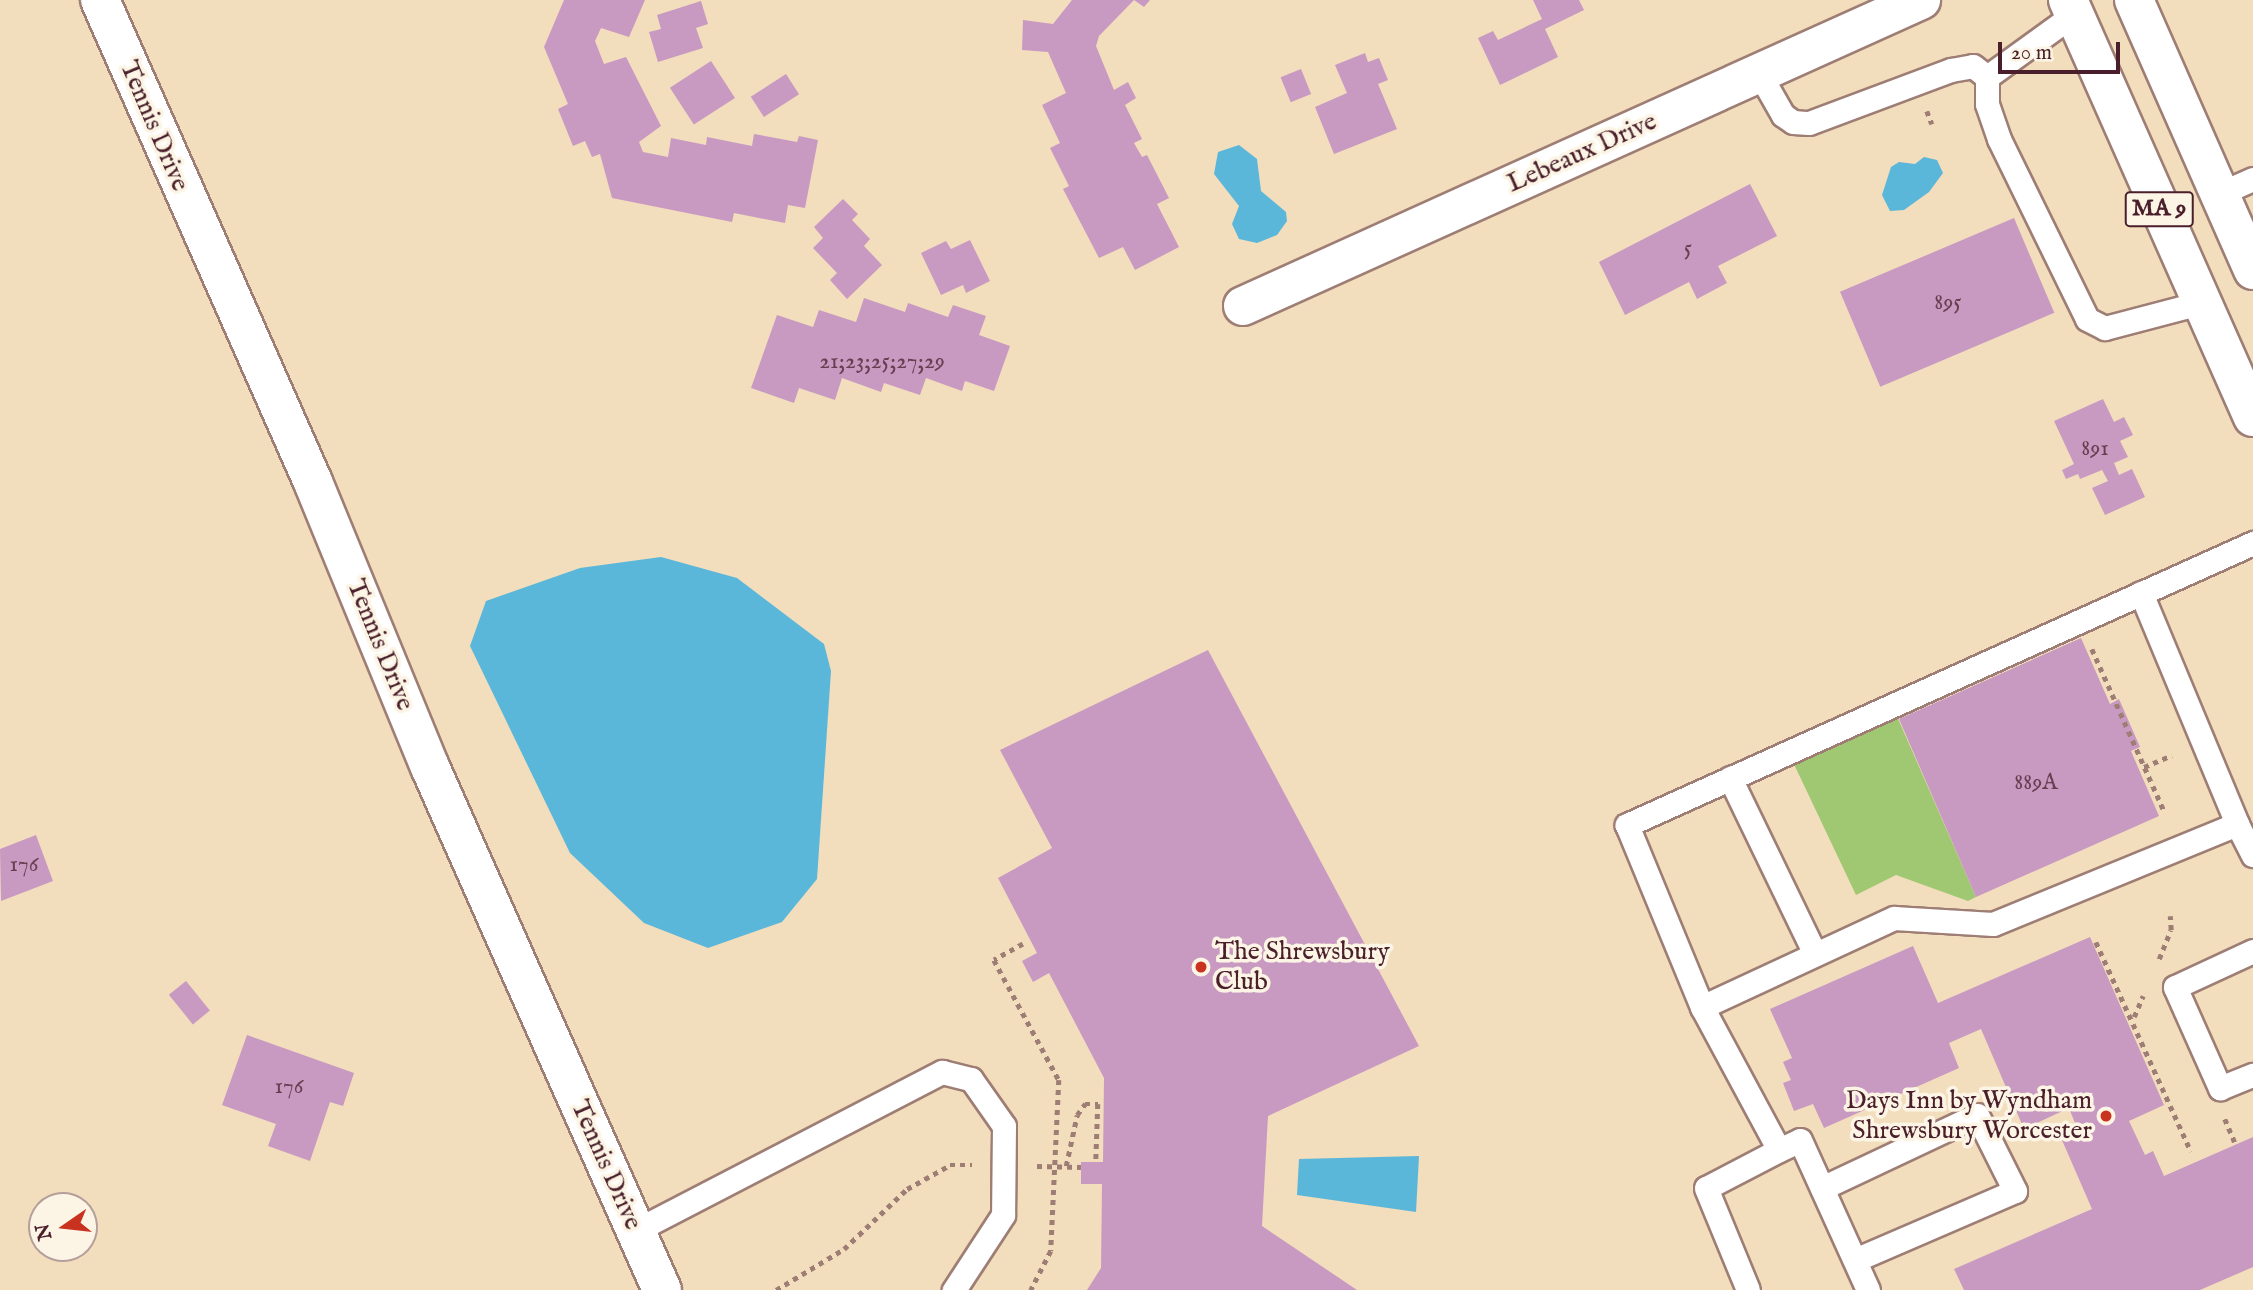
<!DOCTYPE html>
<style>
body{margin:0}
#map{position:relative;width:2253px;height:1290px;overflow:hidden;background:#f2ddbd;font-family:"IM FELL English",serif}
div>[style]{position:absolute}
.green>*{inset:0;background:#a0c772}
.water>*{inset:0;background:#5bb7d9}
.building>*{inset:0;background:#c89ac2;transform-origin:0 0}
.path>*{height:4.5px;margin-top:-2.25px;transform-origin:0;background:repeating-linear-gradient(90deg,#9e7e74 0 5px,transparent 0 10px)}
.roads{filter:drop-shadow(2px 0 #9e7e74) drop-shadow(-2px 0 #9e7e74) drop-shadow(0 2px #9e7e74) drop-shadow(0 -2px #9e7e74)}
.lane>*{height:23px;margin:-11.5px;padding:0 11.5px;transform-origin:11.5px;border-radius:11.5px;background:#fff}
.street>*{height:38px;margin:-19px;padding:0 19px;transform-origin:19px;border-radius:19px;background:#fff}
.highway>*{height:38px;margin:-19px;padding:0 19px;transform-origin:19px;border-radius:19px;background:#fff}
.dots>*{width:19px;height:19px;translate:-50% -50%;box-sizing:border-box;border:4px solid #fcf5e5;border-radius:50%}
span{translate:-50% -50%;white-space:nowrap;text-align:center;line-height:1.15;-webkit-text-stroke:7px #fcf5e5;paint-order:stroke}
.number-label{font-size:23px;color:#6a3e51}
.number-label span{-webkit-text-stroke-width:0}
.shield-label span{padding:2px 5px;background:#fcf5e5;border:2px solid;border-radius:5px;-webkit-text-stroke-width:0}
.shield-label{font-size:24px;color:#4a1f2b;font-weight:700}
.street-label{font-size:26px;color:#4a1f2b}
.poi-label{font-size:26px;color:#4a1f2b}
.left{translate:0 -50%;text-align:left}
.right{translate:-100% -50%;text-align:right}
.north{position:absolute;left:28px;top:1192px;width:70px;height:70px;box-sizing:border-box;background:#fcf5e5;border:2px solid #b59f9b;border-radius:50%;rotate:256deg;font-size:19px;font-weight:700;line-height:28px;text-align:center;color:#4a1f2b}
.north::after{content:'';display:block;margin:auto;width:24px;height:32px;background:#c8321e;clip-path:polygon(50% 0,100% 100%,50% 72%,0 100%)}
.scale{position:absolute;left:1998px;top:42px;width:122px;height:32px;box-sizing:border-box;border:4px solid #4a1f2b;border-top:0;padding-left:9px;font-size:21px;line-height:24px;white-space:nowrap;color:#4a1f2b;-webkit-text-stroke:5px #fcf5e5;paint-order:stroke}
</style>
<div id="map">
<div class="green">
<div style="clip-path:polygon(1896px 714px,1976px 897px,1968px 901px,1896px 875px,1856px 895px,1792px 760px)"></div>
</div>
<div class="water">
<div style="clip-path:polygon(1239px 145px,1257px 159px,1261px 191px,1286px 212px,1287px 221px,1277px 235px,1257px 243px,1239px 239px,1232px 224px,1239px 206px,1214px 174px,1218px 152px)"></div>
<div style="clip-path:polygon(1924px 157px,1937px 160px,1943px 173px,1929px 192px,1904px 210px,1890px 211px,1882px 195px,1891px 167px,1899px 162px,1915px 164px)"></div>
<div style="clip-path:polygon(661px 557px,737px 578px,824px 644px,831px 671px,817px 879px,782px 922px,708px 948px,644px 923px,570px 853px,470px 646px,486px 601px,580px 568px)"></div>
<div style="clip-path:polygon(1419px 1156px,1416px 1212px,1297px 1195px,1299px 1159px)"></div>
</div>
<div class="building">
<div style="clip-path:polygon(564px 0,645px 0,629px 37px,601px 28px,595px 41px,604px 64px,626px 57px,661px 126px,639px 142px,643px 152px,668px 157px,671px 138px,706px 145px,707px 137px,752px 146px,754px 134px,797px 142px,799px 136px,818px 140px,805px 208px,788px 205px,785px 223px,734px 213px,732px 222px,612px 198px,600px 154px,592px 157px,585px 141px,573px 146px,558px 109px,568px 104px,544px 47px)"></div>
<div style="clip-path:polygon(1072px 0,1134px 0,1099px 36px,1096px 46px,1114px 90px,1128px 82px,1136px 98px,1125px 105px,1142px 139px,1134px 143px,1142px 157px,1147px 155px,1169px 198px,1157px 204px,1179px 247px,1135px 270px,1123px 247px,1099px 258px,1063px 189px,1069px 186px,1050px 148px,1060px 143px,1042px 105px,1066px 93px,1048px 52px,1022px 50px,1023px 20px,1053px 24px)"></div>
<div style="clip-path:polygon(1134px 0,1150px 0,1144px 7px)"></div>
<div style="clip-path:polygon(1533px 0,1579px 0,1584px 10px,1545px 29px,1558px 57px,1500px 85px,1478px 38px,1493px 31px,1498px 40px,1542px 19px)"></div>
<div style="clip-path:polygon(701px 1px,708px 24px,696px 28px,703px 48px,658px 62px,649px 32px,661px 29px,657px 15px)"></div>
<div style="clip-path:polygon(1365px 53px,1368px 62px,1379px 58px,1388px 80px,1378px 84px,1397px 129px,1334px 154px,1315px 107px,1347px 93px,1335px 65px)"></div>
<div style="left:711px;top:61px;width:44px;height:49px;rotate:57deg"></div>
<div style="left:1301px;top:69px;width:27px;height:22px;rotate:68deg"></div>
<div style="left:786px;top:74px;width:24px;height:42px;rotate:57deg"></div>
<div style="clip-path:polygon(1750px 184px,1777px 236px,1718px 266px,1727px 283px,1697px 299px,1689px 282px,1625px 315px,1599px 262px)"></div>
<div style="clip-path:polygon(843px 199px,858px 214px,852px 220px,870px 239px,864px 246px,882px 265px,847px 299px,830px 280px,837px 273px,813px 248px,823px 238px,814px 227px)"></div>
<div style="left:2014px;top:218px;width:103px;height:189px;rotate:67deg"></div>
<div style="clip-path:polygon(970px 240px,990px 281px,966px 293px,963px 285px,941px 295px,921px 253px,946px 241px,951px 249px)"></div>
<div style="clip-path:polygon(864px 298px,905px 312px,908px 303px,948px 317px,953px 305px,986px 316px,979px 335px,1010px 346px,994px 391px,965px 381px,962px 391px,926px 378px,920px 395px,884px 383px,881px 392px,842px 378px,835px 400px,799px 388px,794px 403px,751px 388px,777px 315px,813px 327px,819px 310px,856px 322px)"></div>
<div style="clip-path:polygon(2103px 399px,2114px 422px,2124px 417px,2133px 435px,2120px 441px,2128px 457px,2114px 463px,2119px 475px,2132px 469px,2145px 497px,2105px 515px,2092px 488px,2108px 481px,2102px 470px,2080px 479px,2078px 474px,2066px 479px,2062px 470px,2074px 464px,2054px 421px)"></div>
<div style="clip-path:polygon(2081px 638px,2110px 704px,2119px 699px,2140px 747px,2131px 751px,2159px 816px,1976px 897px,1899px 719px)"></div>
<div style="clip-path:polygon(1208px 650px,1419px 1046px,1268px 1116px,1262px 1226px,1357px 1290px,1087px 1290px,1101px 1268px,1102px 1184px,1081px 1184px,1081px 1162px,1103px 1162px,1104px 1078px,1049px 973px,1033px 982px,1022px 961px,1037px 953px,998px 878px,1052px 848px,1000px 750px)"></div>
<div style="clip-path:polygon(36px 835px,53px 881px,1px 901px,0 849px)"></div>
<div style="clip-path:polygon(2090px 937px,2164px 1105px,2129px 1121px,2145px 1155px,2153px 1151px,2164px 1176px,2253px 1137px,2253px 1267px,2200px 1290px,1964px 1290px,1954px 1269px,2092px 1209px,2058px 1131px,2075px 1123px,2069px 1108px,2024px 1129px,1981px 1029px,1949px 1043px,1959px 1068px,1824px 1128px,1813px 1104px,1794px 1111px,1783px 1083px,1791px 1080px,1783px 1062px,1792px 1058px,1770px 1009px,1913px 946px,1938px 1003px)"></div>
<div style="left:186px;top:981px;width:38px;height:22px;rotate:51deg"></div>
<div style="clip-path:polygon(247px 1035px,354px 1073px,343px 1106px,330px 1102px,310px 1161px,268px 1146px,276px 1124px,222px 1105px)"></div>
</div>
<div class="path">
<div style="left:1927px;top:111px;width:14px;rotate:69deg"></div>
<div style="left:2092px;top:649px;width:177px;rotate:66deg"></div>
<div style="left:2144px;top:767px;width:30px;rotate:-23deg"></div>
<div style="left:2096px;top:942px;width:230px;rotate:65.6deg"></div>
<div style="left:1023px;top:944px;width:33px;rotate:151deg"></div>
<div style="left:994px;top:960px;width:136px;rotate:61.6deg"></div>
<div style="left:1059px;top:1080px;width:171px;rotate:92.7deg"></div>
<div style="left:1051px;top:1251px;width:44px;rotate:117.1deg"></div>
<div style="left:2159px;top:959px;width:31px;rotate:-68deg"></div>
<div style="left:2171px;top:930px;width:14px;rotate:-94deg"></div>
<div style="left:2134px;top:1017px;width:23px;rotate:-67deg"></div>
<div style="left:2225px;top:1119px;width:25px;rotate:67deg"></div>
<div style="left:1037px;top:1166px;width:44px;rotate:1.3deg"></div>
<div style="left:1066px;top:1166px;width:52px;rotate:-77.8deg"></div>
<div style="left:1077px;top:1115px;width:14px;rotate:-54deg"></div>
<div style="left:1085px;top:1104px;width:13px"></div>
<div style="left:1098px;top:1104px;width:58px;rotate:92deg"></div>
<div style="left:776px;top:1290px;width:79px;rotate:-31.1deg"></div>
<div style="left:844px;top:1249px;width:87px;rotate:-43.6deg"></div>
<div style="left:907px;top:1189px;width:49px;rotate:-29.2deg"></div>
<div style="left:950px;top:1165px;width:22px"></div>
</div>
<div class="roads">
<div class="lane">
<div style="left:2074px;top:14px;width:107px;rotate:144.1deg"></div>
<div style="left:1987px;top:77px;width:27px;rotate:90deg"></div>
<div style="left:1987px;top:104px;width:37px;rotate:71deg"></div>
<div style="left:1999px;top:139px;width:200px;rotate:63.9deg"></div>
<div style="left:2087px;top:319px;width:20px;rotate:27deg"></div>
<div style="left:2105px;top:328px;width:98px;rotate:-14.7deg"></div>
<div style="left:1759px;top:73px;width:48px;rotate:60.3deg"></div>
<div style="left:1783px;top:115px;width:12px;rotate:35deg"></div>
<div style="left:1793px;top:122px;width:16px;rotate:4deg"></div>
<div style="left:1809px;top:123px;width:152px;rotate:-20.5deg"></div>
<div style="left:1951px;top:70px;width:22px;rotate:-10deg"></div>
<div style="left:1973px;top:66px;width:18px;rotate:38deg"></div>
<div style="left:2219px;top:194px;width:37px;rotate:-24deg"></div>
<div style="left:2253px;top:543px;width:687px;rotate:155.75deg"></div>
<div style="left:1627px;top:825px;width:197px;rotate:67.6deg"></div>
<div style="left:1702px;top:1007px;width:212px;rotate:-24.9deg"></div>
<div style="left:1894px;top:918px;width:99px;rotate:3.5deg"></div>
<div style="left:1993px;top:924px;width:264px;rotate:-22.3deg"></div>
<div style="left:2237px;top:824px;width:35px;rotate:63deg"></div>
<div style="left:2141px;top:593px;width:250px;rotate:67.4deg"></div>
<div style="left:1730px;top:778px;width:195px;rotate:64.2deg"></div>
<div style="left:2253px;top:951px;width:86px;rotate:155.2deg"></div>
<div style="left:2175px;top:987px;width:111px;rotate:66deg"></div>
<div style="left:2220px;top:1088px;width:35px;rotate:-22deg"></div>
<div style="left:1702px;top:1007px;width:162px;rotate:61.7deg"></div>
<div style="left:1779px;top:1150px;width:82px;rotate:152.5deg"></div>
<div style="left:1706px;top:1188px;width:110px;rotate:67.6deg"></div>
<div style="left:1779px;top:1150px;width:23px;rotate:-25deg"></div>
<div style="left:1800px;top:1140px;width:165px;rotate:65.6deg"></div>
<div style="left:1822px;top:1188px;width:171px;rotate:-25.2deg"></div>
<div style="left:1977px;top:1115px;width:85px;rotate:63.4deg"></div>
<div style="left:2015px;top:1191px;width:174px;rotate:156.7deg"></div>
<div style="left:635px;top:1231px;width:346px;rotate:-27.4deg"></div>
<div style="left:942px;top:1072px;width:30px;rotate:14deg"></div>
<div style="left:971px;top:1079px;width:57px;rotate:54.9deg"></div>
<div style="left:1004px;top:1126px;width:89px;rotate:90.6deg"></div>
<div style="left:1003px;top:1215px;width:90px;rotate:123.2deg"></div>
</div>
<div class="street">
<div style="left:100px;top:0;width:527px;rotate:66.16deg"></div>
<div style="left:313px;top:482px;width:308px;rotate:67.7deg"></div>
<div style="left:430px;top:767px;width:572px;rotate:66.08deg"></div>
<div style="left:1243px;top:306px;width:744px;rotate:-24.29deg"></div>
</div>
<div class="highway">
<div style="left:2068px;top:0;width:456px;rotate:66.1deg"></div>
<div style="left:2134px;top:0;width:295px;rotate:66.2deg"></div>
</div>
</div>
<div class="dots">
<div style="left:1201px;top:967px;background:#c8321e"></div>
<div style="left:2106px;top:1116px;background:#c8321e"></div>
</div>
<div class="number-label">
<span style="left:1688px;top:249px">5</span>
<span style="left:1948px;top:303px">895</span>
<span style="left:882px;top:362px">21;23;25;27;29</span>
<span style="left:2095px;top:449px">891</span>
<span style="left:2036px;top:783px">889A</span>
<span style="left:24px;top:865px">176</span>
<span style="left:289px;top:1087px">176</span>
</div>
<div class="shield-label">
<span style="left:2159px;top:209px">MA 9</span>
</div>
<div class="street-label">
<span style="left:154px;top:126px;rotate:67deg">Tennis Drive</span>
<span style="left:1582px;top:153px;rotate:-24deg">Lebeaux Drive</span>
<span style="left:380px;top:645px;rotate:68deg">Tennis Drive</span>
<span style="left:606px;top:1165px;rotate:66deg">Tennis Drive</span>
</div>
<div class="poi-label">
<span class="left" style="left:1215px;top:967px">The Shrewsbury<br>Club</span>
<span class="right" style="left:2092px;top:1116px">Days Inn by Wyndham<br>Shrewsbury Worcester</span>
</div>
<div class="north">N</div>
<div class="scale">20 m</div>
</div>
